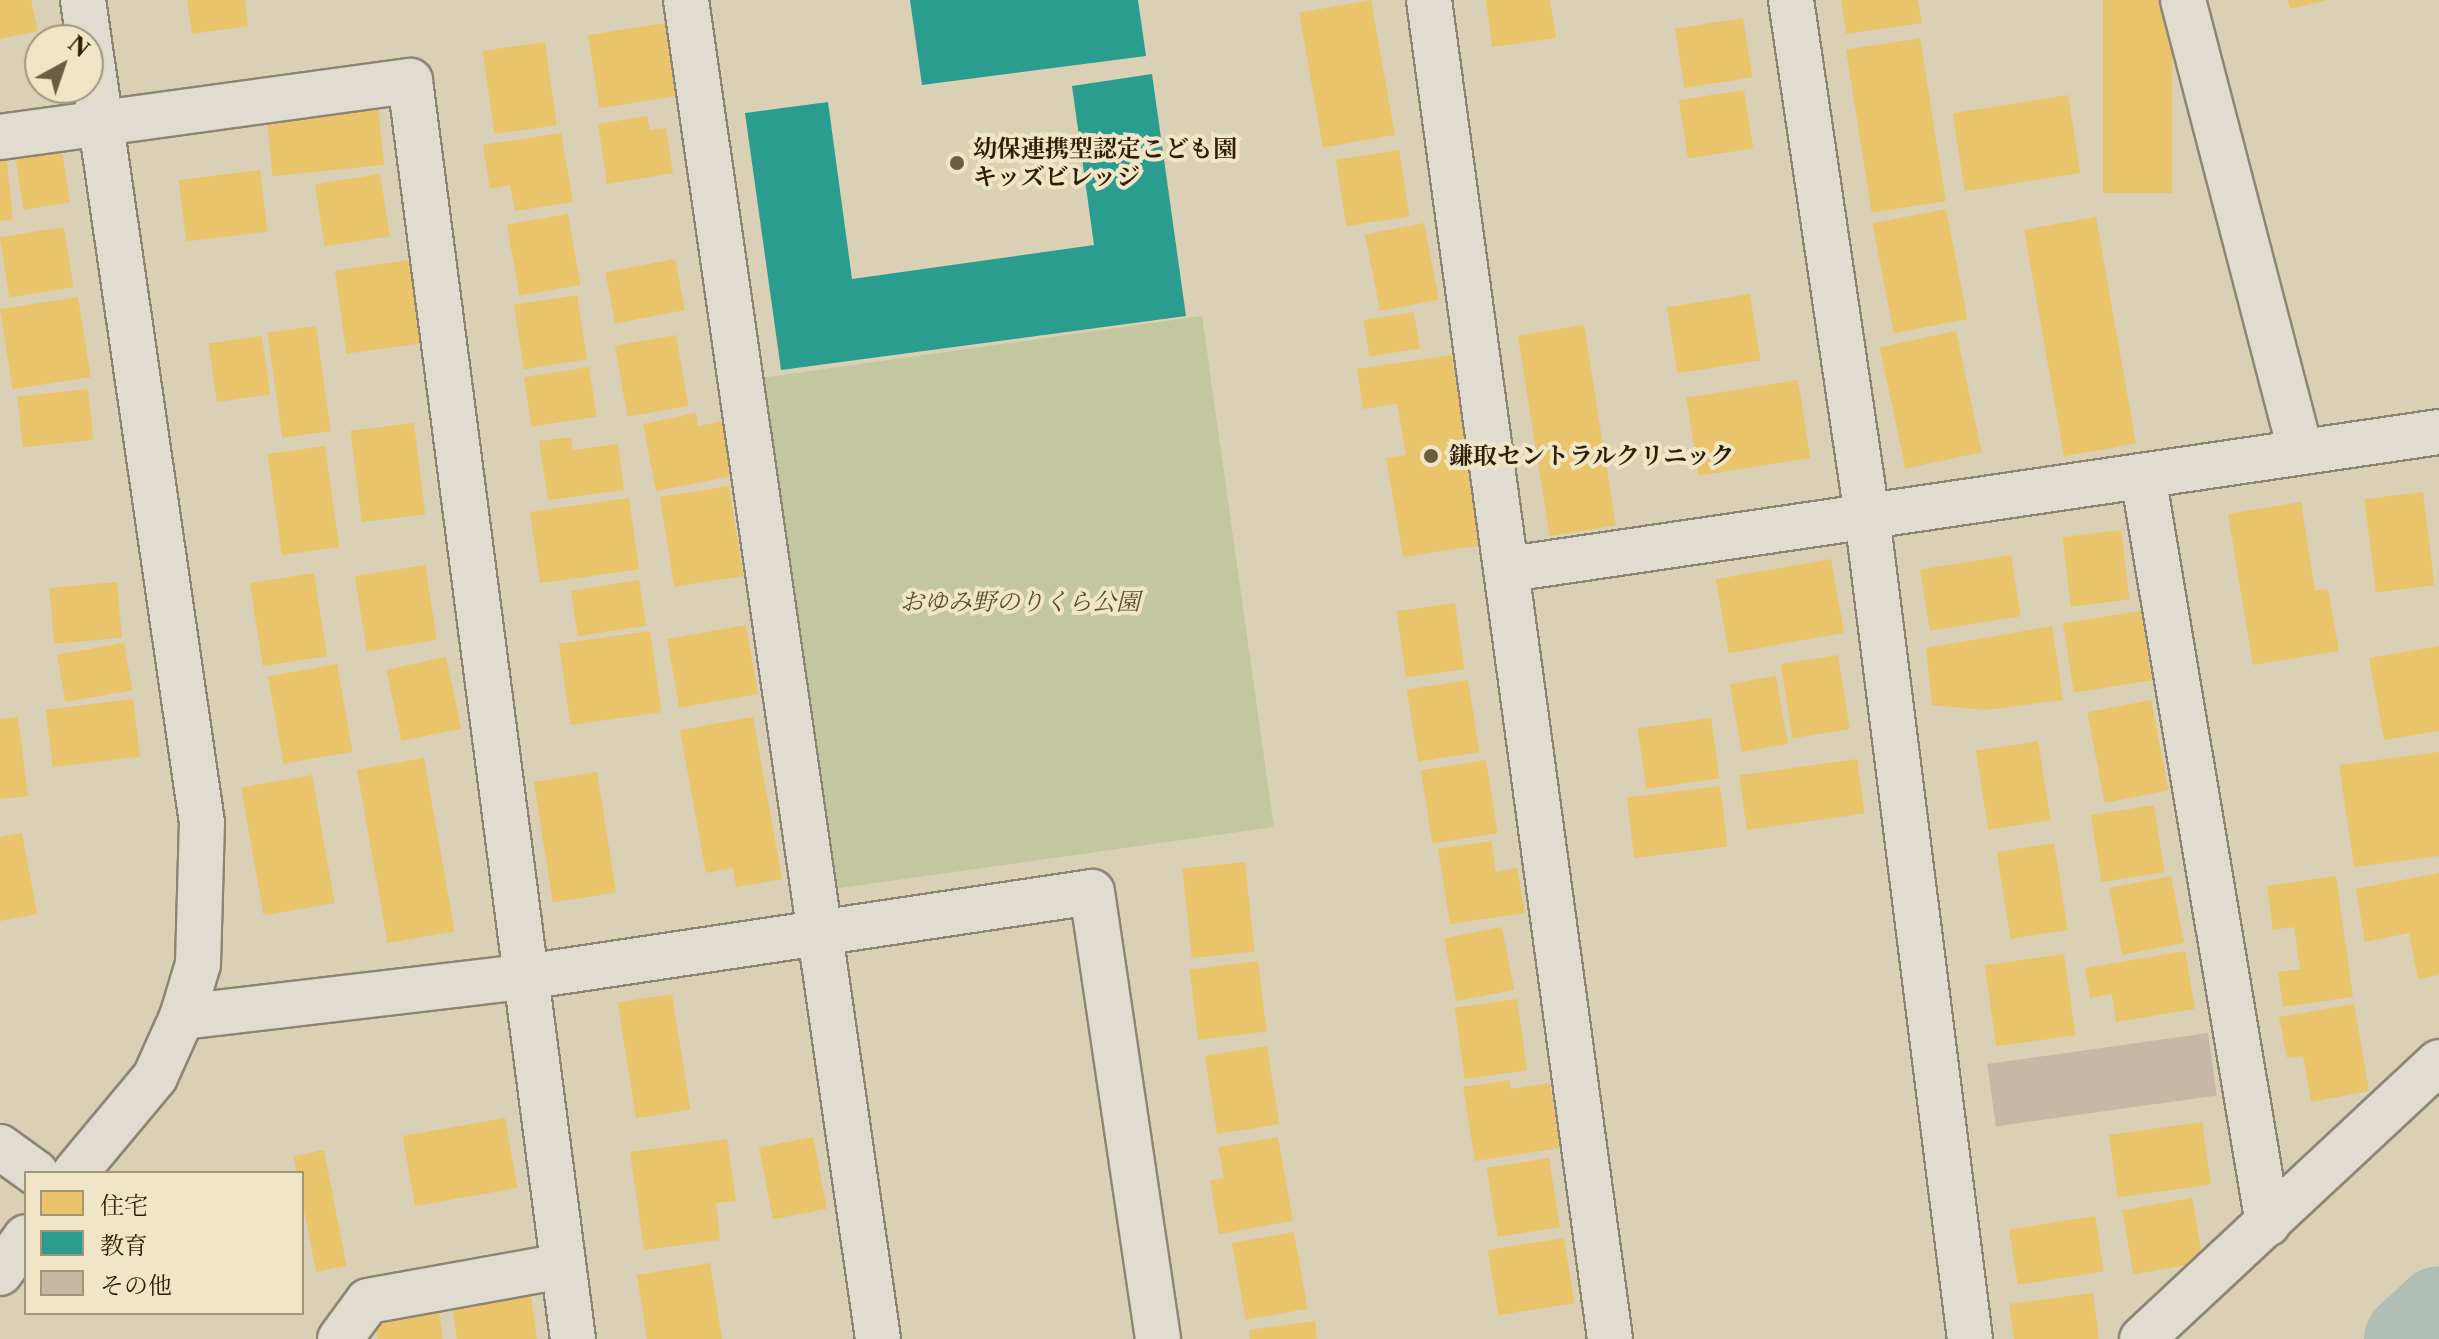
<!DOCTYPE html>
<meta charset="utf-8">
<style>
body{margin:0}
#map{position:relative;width:2439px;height:1339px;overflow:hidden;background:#d9d0b6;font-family:"Libre Caslon Text","Noto Serif JP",serif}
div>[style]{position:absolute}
.green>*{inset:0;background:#c2c79f;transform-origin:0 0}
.homes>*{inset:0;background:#e9c46a;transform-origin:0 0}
.schools>*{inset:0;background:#2a9d8f}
.river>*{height:88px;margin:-44px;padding:0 44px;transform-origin:44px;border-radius:44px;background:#b0beb5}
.building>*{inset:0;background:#c7b7a5;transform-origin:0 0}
.roads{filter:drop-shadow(2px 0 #8d8574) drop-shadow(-2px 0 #8d8574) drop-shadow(0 2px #8d8574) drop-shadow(0 -2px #8d8574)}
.minor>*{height:44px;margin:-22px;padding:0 22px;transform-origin:22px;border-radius:22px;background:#e1dcd0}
.dots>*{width:22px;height:22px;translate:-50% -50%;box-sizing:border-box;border:4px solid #f0e5c6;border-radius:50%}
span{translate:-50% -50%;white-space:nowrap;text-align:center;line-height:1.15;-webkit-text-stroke:8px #f0e5c6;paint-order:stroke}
.poi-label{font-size:24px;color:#301d06;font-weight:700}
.left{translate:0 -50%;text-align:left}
.park-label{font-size:24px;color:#564e2e;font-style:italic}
.legend{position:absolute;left:24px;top:1171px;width:280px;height:144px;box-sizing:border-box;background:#f0e5c6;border:2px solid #a39579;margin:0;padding:10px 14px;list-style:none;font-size:24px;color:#301d06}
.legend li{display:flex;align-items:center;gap:16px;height:40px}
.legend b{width:40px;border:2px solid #a39579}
.north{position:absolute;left:24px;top:24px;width:80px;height:80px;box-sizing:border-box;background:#f0e5c6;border:2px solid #a39579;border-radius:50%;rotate:40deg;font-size:22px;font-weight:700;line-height:32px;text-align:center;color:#301d06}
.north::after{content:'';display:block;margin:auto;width:28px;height:36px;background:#6b5c44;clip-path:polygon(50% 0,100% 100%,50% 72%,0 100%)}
</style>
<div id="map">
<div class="green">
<div style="left:1202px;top:316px;width:516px;height:442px;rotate:82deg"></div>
</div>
<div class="homes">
<div style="clip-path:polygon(0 0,31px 0,38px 31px,0 39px)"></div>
<div style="clip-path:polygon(187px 0,245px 0,248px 26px,192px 34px)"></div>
<div style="left:1371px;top:0;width:137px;height:73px;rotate:80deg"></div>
<div style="clip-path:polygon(1486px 0,1550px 0,1556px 38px,1492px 47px)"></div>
<div style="clip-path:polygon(1841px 0,1918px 0,1922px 23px,1846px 34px)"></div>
<div style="left:2103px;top:0;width:69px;height:193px"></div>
<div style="clip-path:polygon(2288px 0,2325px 0,2325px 1px,2290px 9px)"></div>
<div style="left:1743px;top:18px;width:60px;height:69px;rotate:81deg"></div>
<div style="left:665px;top:23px;width:74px;height:78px;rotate:81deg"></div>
<div style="left:1920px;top:38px;width:165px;height:75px;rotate:81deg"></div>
<div style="left:545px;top:42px;width:84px;height:63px;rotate:82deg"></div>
<div style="left:1744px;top:90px;width:59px;height:66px;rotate:81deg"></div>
<div style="left:2068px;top:95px;width:79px;height:117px;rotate:81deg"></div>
<div style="left:377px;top:97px;width:68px;height:112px;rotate:84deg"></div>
<div style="clip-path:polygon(647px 116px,650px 130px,666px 128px,673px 173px,607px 184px,598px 124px)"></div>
<div style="clip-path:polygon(561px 133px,573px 202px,515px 211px,510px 185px,490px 189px,483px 145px)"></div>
<div style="left:1399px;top:150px;width:67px;height:64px;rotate:81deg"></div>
<div style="left:62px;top:152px;width:51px;height:47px;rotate:81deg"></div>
<div style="clip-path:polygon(6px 153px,13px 219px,0 221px,0 154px)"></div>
<div style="left:260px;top:170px;width:62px;height:82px;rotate:83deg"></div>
<div style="left:380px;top:174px;width:63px;height:66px;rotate:81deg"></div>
<div style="left:1946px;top:209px;width:112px;height:75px;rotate:79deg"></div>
<div style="left:568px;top:214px;width:72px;height:62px;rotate:80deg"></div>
<div style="left:2096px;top:217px;width:230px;height:73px;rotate:80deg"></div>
<div style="left:1424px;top:223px;width:78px;height:60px;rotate:79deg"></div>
<div style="left:64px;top:227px;width:61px;height:65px;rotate:81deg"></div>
<div style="left:675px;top:259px;width:52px;height:71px;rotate:79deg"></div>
<div style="left:410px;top:260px;width:84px;height:76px;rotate:82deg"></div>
<div style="left:1750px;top:294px;width:67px;height:84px;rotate:81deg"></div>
<div style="left:577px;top:295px;width:65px;height:64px;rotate:81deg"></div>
<div style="left:78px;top:297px;width:81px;height:79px;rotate:81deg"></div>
<div style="left:1414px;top:312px;width:37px;height:51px;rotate:81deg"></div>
<div style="left:1584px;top:325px;width:203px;height:67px;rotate:81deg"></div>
<div style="left:316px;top:326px;width:106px;height:49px;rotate:82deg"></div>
<div style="left:1956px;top:331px;width:124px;height:78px;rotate:78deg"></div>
<div style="left:676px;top:335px;width:72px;height:62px;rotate:80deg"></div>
<div style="left:262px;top:336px;width:59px;height:54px;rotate:82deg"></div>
<div style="clip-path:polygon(1452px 355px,1482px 545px,1403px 557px,1386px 458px,1406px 455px,1397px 404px,1363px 409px,1357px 369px)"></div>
<div style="left:589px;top:367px;width:50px;height:66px;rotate:81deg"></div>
<div style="left:1798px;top:380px;width:79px;height:113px;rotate:81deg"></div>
<div style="left:88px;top:389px;width:51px;height:71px;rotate:84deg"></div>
<div style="clip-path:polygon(696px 413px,698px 426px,727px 420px,737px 475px,656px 491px,643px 424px)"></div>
<div style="left:414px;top:423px;width:92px;height:64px;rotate:83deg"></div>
<div style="clip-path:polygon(571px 437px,573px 450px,618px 444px,624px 490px,548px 500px,539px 441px)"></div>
<div style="left:325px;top:446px;width:102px;height:58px;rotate:82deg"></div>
<div style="left:729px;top:486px;width:91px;height:70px;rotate:81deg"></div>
<div style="left:2423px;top:492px;width:94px;height:59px;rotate:83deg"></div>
<div style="left:629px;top:498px;width:72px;height:100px;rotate:82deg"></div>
<div style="clip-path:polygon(2301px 502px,2315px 591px,2328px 589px,2339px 651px,2253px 665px,2228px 514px)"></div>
<div style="left:2121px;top:530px;width:70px;height:59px;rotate:83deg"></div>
<div style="left:2011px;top:555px;width:62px;height:92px;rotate:81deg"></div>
<div style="left:1831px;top:559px;width:75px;height:117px;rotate:80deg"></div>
<div style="left:425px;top:565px;width:76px;height:71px;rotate:81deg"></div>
<div style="left:314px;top:573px;width:84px;height:65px;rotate:81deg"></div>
<div style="left:639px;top:580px;width:46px;height:69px;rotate:81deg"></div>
<div style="left:117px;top:582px;width:56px;height:68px;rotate:85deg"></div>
<div style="left:1455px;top:603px;width:67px;height:59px;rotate:82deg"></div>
<div style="left:2141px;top:611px;width:70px;height:79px;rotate:81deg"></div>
<div style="left:746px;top:625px;width:70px;height:80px;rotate:80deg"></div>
<div style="clip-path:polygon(2052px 626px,2063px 700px,1986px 710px,1932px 705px,1926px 648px)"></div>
<div style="left:650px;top:631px;width:82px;height:92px;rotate:82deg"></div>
<div style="left:124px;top:643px;width:48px;height:68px;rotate:80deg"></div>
<div style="clip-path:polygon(2439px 646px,2439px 731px,2384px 740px,2369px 658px)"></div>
<div style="left:1838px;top:655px;width:75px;height:58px;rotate:81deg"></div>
<div style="left:446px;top:657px;width:73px;height:61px;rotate:78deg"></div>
<div style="left:337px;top:664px;width:89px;height:70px;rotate:80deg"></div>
<div style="left:1776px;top:676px;width:69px;height:47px;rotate:80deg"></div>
<div style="left:1468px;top:680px;width:73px;height:62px;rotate:81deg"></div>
<div style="left:133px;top:699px;width:58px;height:88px;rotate:83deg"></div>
<div style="left:2151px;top:700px;width:92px;height:65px;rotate:79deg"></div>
<div style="clip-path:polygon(18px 717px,28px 796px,0 799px,0 719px)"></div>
<div style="clip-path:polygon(753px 717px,782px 879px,736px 887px,733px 868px,706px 873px,680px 730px)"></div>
<div style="left:1711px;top:718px;width:61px;height:74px;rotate:82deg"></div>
<div style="left:2038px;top:741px;width:80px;height:63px;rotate:81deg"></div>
<div style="clip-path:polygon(2439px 752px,2439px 856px,2354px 867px,2339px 765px)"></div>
<div style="left:424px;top:758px;width:176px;height:68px;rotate:80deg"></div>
<div style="left:1857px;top:759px;width:55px;height:119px;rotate:82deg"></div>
<div style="left:1486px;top:760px;width:74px;height:66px;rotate:81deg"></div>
<div style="left:597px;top:772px;width:122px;height:64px;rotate:81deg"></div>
<div style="left:312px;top:775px;width:130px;height:72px;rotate:80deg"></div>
<div style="left:1720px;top:786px;width:61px;height:94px;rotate:83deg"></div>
<div style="left:2154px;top:805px;width:68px;height:64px;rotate:81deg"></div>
<div style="clip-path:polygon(22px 833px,37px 914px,0 921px,0 837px)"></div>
<div style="clip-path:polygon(1491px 841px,1496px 872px,1517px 868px,1525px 913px,1450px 924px,1438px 849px)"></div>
<div style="left:2054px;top:843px;width:88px;height:58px;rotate:81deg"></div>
<div style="left:1245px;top:862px;width:90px;height:63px;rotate:84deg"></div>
<div style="clip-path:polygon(2439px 873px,2439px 975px,2418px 979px,2409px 933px,2365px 942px,2356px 889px)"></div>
<div style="left:2171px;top:876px;width:68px;height:63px;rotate:79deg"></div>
<div style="clip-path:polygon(2336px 876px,2353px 997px,2283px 1007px,2278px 972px,2300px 969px,2294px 927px,2273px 930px,2267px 886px)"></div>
<div style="left:1502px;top:927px;width:64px;height:59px;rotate:79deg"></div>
<div style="clip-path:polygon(2185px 951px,2195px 1009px,2116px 1022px,2112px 994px,2090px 998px,2085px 968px)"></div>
<div style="left:2064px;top:954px;width:82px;height:80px;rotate:82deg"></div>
<div style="left:1258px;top:961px;width:71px;height:69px;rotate:83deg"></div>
<div style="left:672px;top:994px;width:117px;height:55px;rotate:81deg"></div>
<div style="left:1517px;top:999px;width:72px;height:63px;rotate:82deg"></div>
<div style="clip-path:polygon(2354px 1004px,2369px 1091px,2311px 1102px,2303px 1056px,2287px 1058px,2279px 1017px)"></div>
<div style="left:1267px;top:1046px;width:79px;height:63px;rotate:81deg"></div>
<div style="clip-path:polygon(1510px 1080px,1511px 1089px,1550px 1083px,1560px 1148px,1475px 1161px,1463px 1087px)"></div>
<div style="left:505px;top:1118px;width:71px;height:104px;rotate:80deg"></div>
<div style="left:2202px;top:1122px;width:63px;height:94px;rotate:82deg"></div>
<div style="left:813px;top:1137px;width:73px;height:55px;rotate:79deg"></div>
<div style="clip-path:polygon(1278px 1137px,1293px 1221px,1219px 1234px,1210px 1181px,1224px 1178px,1218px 1147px)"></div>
<div style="clip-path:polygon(727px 1139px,736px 1201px,716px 1203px,720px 1240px,644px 1250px,630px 1152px)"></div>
<div style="left:324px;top:1150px;width:118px;height:31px;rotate:79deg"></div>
<div style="left:1549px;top:1158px;width:70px;height:63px;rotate:81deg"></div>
<div style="left:2192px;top:1198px;width:65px;height:71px;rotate:80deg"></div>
<div style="left:2095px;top:1216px;width:56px;height:87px;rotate:81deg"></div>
<div style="left:1294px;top:1232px;width:78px;height:63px;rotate:80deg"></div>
<div style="left:1564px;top:1238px;width:66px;height:77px;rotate:81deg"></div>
<div style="clip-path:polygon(710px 1263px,722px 1339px,647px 1339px,637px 1275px)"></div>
<div style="clip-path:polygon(2093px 1293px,2099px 1339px,2014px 1339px,2009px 1304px)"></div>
<div style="clip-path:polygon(531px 1296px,537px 1339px,457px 1339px,452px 1306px)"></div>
<div style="clip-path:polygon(439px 1313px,443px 1339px,378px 1339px,375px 1322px)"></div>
<div style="clip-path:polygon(1315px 1321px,1317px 1339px,1250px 1339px,1249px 1330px)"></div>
</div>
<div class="schools">
<div style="clip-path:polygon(910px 0,1138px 0,1146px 56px,922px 85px)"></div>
<div style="clip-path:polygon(1152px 74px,1186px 316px,781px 370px,745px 113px,828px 102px,852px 279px,1094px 245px,1072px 86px)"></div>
</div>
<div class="river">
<div style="left:2408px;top:1339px;width:42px;rotate:-43.1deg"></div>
</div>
<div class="building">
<div style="left:2208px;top:1033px;width:63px;height:223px;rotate:82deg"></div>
</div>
<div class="roads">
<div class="minor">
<div style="left:686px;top:0;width:1353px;rotate:81.84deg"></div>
<div style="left:1429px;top:0;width:1351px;rotate:82.3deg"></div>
<div style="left:1791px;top:0;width:522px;rotate:81.62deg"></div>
<div style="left:1867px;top:516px;width:829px;rotate:82.87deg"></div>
<div style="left:2183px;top:0;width:467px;rotate:75.4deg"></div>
<div style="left:0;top:137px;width:414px;rotate:-7.8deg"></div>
<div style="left:410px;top:81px;width:1269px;rotate:82.62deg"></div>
<div style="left:2143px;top:476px;width:758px;rotate:80.51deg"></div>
<div style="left:1510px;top:569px;width:939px;rotate:-8.39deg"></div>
<div style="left:182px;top:1017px;width:345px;rotate:-6.7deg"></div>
<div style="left:525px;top:977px;width:573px;rotate:-8.53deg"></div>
<div style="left:1092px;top:892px;width:452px;rotate:81.6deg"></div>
<div style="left:0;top:1147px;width:44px;rotate:35.8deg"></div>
<div style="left:75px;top:1173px;width:125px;rotate:-50.2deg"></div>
<div style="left:155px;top:1077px;width:66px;rotate:-65.8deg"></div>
<div style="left:182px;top:1017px;width:55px;rotate:-73.2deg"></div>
<div style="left:198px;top:964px;width:141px;rotate:-88.4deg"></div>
<div style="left:202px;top:823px;width:832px;rotate:-98.23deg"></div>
<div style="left:0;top:1273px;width:44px;rotate:-54.2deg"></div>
<div style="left:340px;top:1339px;width:47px;rotate:-53.6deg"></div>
<div style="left:368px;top:1301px;width:198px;rotate:-10.2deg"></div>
<div style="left:2142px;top:1339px;width:406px;rotate:-43deg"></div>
</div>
</div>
<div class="dots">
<div style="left:957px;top:163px;background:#6b5c44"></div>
<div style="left:1431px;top:456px;background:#6b5c44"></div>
</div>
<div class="poi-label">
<span class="left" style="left:973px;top:163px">幼保連携型認定こども園<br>キッズビレッジ</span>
<span class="left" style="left:1449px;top:456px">鎌取セントラルクリニック</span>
</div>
<div class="park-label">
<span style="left:1020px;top:602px">おゆみ野のりくら公園</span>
</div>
<ul class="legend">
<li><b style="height:22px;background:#e9c46a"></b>住宅</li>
<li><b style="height:22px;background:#2a9d8f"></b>教育</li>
<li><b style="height:22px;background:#c7b7a5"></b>その他</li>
</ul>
<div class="north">N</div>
</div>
